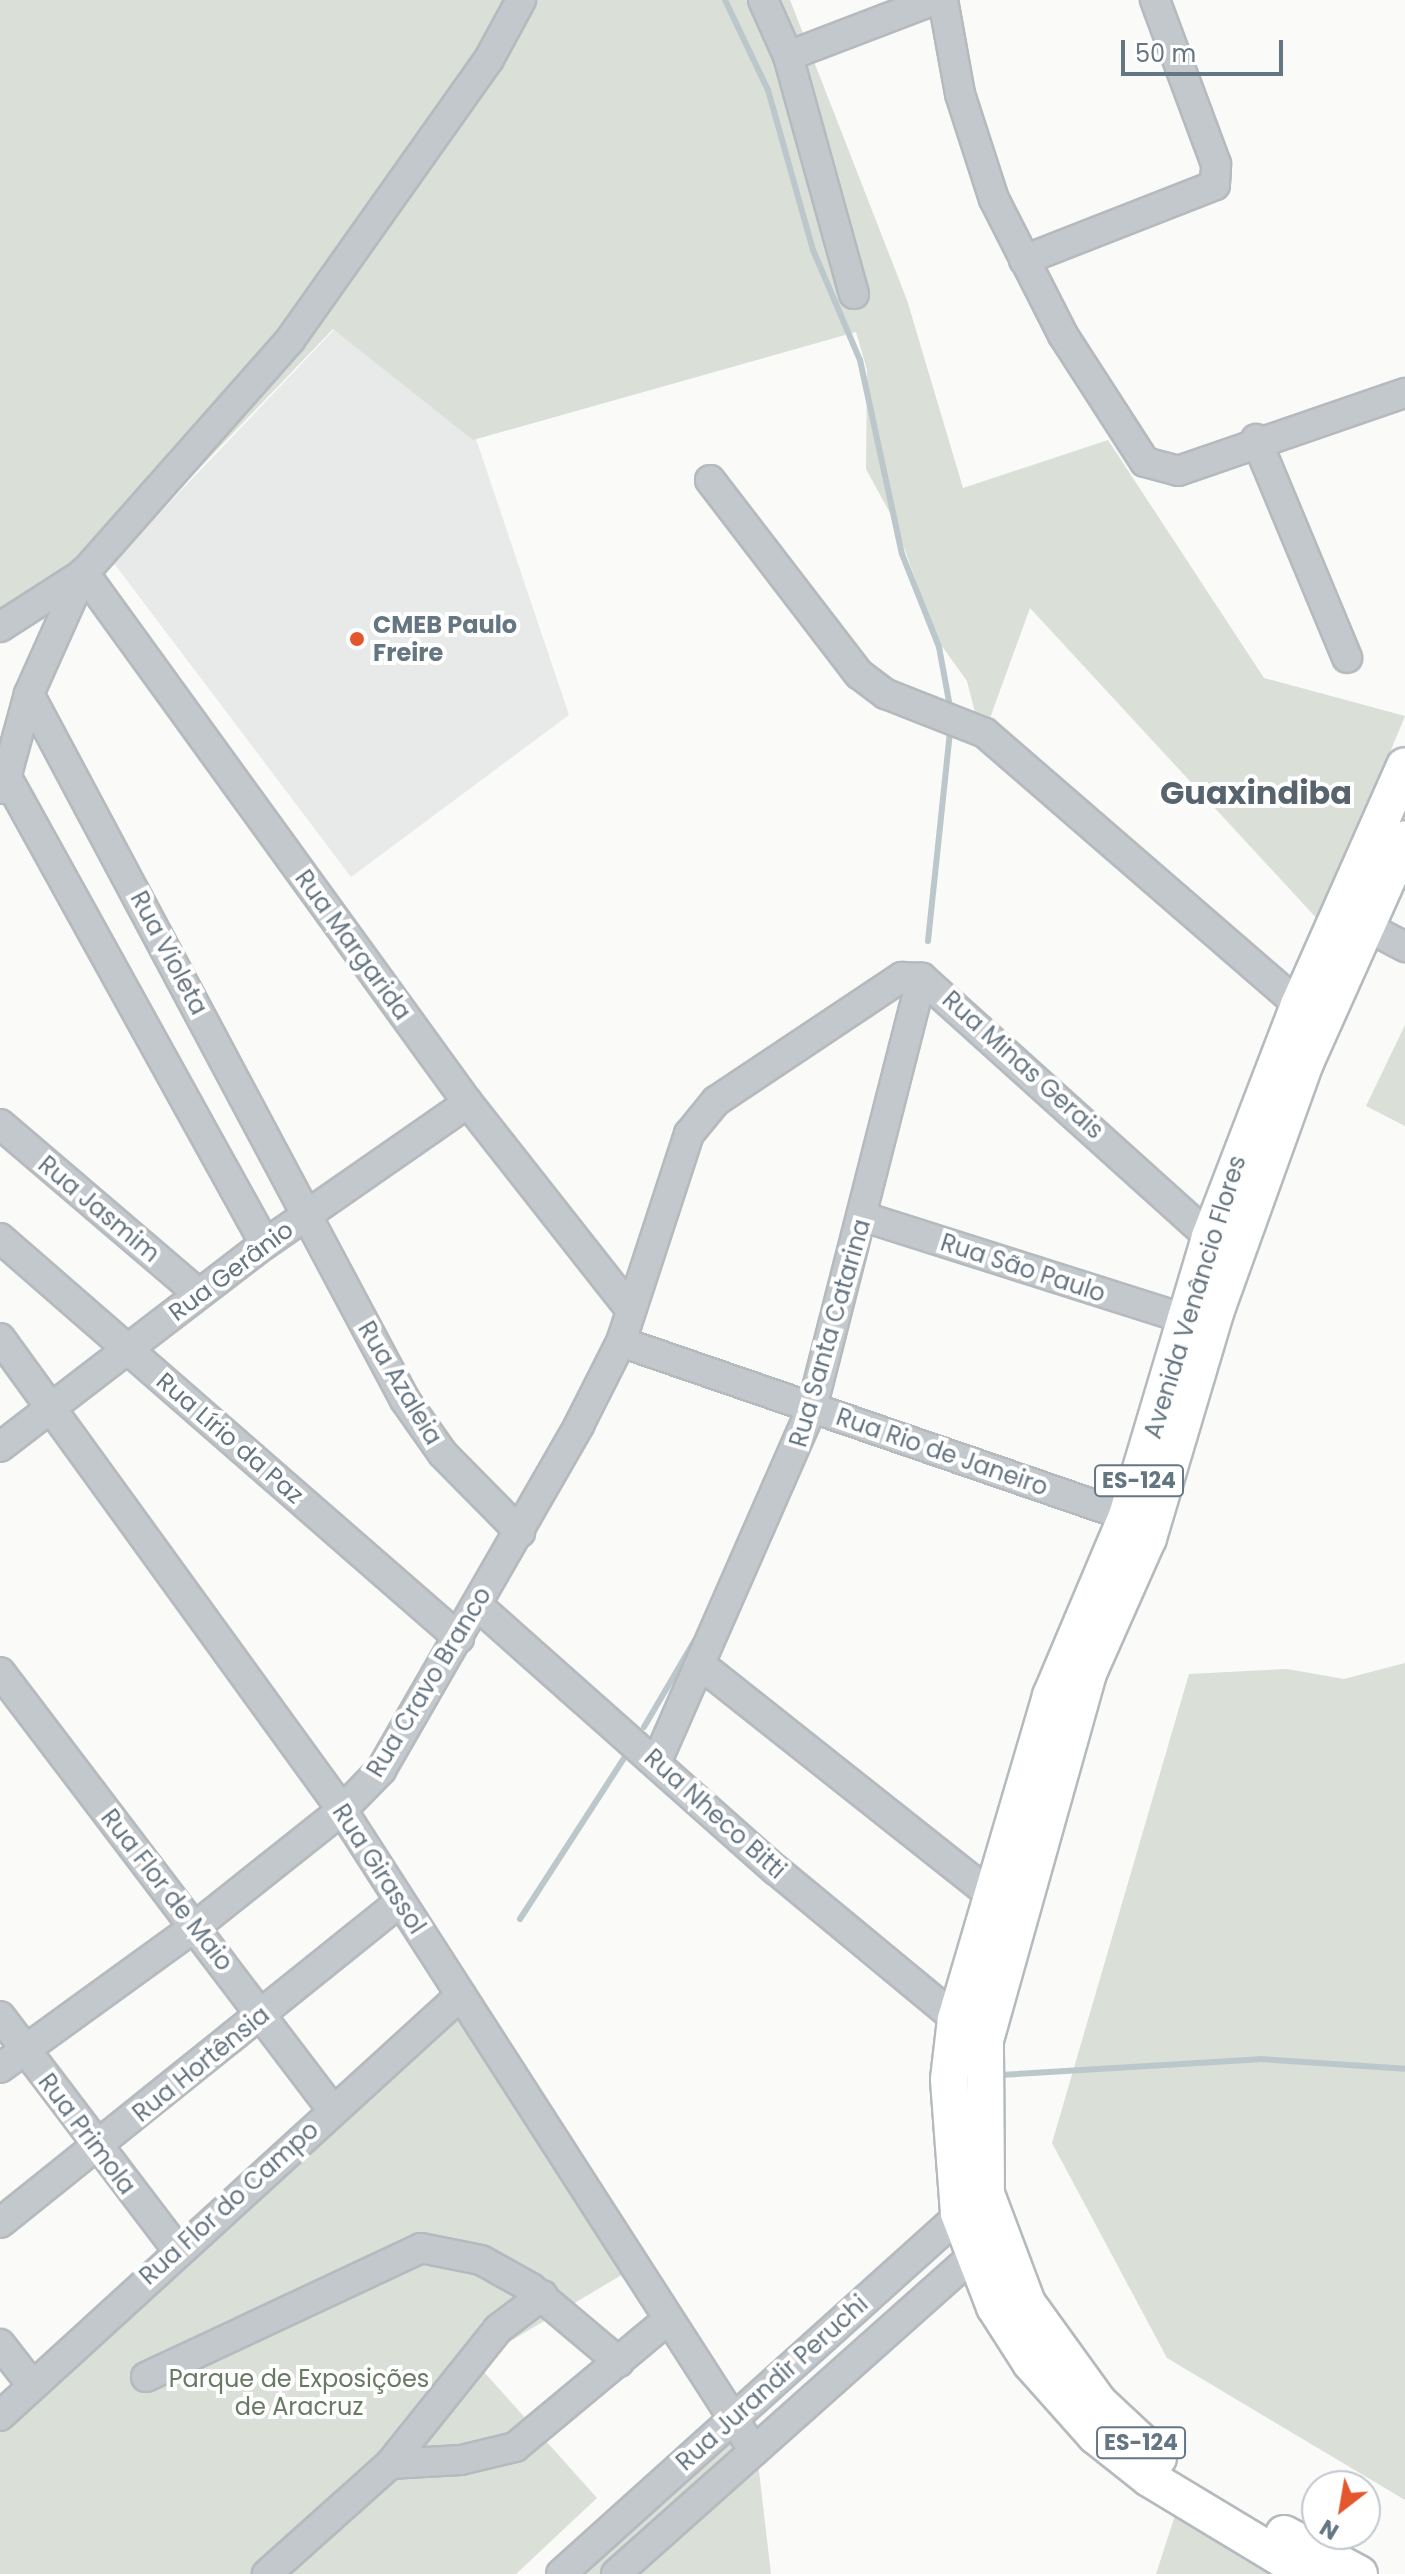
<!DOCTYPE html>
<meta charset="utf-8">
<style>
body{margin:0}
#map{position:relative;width:1405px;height:2574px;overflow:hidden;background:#fafaf8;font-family:Poppins,sans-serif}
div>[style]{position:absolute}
.built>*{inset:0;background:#e8e9e9}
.green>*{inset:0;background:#dadfd7}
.stream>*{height:6px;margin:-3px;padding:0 3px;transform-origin:3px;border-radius:3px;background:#bbc7cb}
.roads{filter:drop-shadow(2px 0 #b5babe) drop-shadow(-2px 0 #b5babe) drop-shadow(0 2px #b5babe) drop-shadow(0 -2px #b5babe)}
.minor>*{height:28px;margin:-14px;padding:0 14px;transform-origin:14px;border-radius:14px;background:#c3c8cc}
.major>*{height:36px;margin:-18px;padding:0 18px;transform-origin:18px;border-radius:18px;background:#fff}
.dots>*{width:22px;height:22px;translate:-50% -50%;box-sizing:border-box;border:4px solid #fff;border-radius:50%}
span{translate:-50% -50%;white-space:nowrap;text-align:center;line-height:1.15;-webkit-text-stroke:8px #fff;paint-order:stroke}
.shield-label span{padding:2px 6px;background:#fff;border:2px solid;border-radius:6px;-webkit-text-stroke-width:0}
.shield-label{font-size:22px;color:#657683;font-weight:700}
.poi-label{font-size:24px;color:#657683;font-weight:700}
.left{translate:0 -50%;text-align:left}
.street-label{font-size:24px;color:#657683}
.park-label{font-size:24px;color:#687a64}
.district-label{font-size:32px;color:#57646e;font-weight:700}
.north{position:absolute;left:1301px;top:2470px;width:80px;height:80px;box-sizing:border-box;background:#fff;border:2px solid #c1c8cd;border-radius:50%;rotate:211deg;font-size:22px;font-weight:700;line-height:32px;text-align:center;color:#657683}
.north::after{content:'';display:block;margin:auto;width:28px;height:36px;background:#e4572e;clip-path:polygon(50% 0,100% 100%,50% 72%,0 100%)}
.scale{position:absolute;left:1121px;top:40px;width:162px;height:36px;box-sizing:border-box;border:4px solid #657683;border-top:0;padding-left:10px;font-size:24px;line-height:28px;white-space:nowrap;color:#657683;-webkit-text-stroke:6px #fff;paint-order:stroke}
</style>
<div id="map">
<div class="built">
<div style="clip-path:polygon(347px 316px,472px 427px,569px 715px,351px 877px,113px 562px)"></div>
</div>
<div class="green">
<div style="clip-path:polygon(0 0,790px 0,907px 300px,963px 488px,1108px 440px,1264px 678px,1405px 716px,1320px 922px,1030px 608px,982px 740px,967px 681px,936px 638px,895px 522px,866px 469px,867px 370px,856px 332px,473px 440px,333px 329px,117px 554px,0 638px)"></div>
<div style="clip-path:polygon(1405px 1025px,1405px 1126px,1366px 1106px)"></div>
<div style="clip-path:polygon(1405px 1663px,1405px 2500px,1167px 2358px,1052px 2143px,1189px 1674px,1287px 1669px,1344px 1679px)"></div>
<div style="clip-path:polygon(454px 2004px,625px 2273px,475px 2362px,597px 2498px,516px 2574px,0 2574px,0 2424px)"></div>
<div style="clip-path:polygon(752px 2411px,771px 2574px,572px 2574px)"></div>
<div style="clip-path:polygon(1180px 2500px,1308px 2574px,1156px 2574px)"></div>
</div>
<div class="stream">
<div style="left:725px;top:0;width:100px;rotate:64.5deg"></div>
<div style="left:768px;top:90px;width:166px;rotate:74.3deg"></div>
<div style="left:813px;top:250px;width:120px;rotate:66.9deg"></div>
<div style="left:860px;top:360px;width:198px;rotate:77.8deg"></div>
<div style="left:902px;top:554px;width:100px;rotate:68.3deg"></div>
<div style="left:939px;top:647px;width:61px;rotate:79.6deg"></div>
<div style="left:928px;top:941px;width:209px;rotate:-84deg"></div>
<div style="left:644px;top:1727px;width:101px;rotate:-59.6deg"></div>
<div style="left:520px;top:1919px;width:193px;rotate:-57.1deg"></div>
<div style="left:1001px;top:2075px;width:259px;rotate:-3.5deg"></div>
<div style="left:1260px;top:2059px;width:145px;rotate:3.9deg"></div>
</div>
<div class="roads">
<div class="minor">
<div style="left:763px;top:0;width:61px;rotate:65.9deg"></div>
<div style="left:788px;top:56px;width:247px;rotate:74.5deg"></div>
<div style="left:943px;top:0;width:96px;rotate:79.7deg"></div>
<div style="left:960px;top:94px;width:110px;rotate:72.1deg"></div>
<div style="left:994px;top:199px;width:153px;rotate:63.1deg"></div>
<div style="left:1063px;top:335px;width:151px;rotate:57.2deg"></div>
<div style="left:1145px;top:462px;width:34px;rotate:15deg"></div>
<div style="left:1178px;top:471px;width:240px;rotate:-19deg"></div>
<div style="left:788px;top:56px;width:157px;rotate:-20.9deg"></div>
<div style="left:1024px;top:260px;width:205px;rotate:-21.4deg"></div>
<div style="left:1215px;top:185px;width:21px;rotate:-87deg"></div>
<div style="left:1216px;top:164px;width:175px;rotate:-110.4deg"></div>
<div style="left:1256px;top:439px;width:237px;rotate:67.4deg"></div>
<div style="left:710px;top:480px;width:245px;rotate:52.5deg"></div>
<div style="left:859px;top:674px;width:34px;rotate:37deg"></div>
<div style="left:886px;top:694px;width:106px;rotate:21.5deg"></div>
<div style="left:985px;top:733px;width:415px;rotate:40.9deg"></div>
<div style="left:84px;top:573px;width:654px;rotate:54.08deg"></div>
<div style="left:468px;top:1103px;width:263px;rotate:51.8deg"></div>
<div style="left:0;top:627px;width:100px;rotate:-32.7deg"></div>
<div style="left:84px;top:573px;width:311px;rotate:-48.5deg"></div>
<div style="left:290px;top:340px;width:344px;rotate:-54.7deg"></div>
<div style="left:489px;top:59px;width:67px;rotate:-61.5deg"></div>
<div style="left:29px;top:694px;width:800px;rotate:61.96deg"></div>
<div style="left:405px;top:1400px;width:66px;rotate:54.9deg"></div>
<div style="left:443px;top:1454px;width:110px;rotate:45.4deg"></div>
<div style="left:0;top:765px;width:547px;rotate:61.05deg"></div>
<div style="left:3px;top:789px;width:98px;rotate:-74.7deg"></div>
<div style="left:29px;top:694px;width:133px;rotate:-65.9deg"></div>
<div style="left:1369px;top:928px;width:41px;rotate:27.8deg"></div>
<div style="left:0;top:1124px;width:260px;rotate:40.5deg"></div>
<div style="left:864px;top:1217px;width:335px;rotate:17.6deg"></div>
<div style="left:0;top:1238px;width:609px;rotate:41.07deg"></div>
<div style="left:0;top:1338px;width:583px;rotate:54.07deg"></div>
<div style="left:342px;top:1810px;width:762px;rotate:57.27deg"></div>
<div style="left:621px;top:1342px;width:535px;rotate:18.98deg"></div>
<div style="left:0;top:1447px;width:334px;rotate:-37.5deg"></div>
<div style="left:265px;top:1244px;width:247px;rotate:-34.8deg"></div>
<div style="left:477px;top:1605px;width:400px;rotate:41.6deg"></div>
<div style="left:776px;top:1870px;width:234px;rotate:39.6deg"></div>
<div style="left:701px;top:1665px;width:369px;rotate:38.4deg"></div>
<div style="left:0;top:1672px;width:549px;rotate:52.78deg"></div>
<div style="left:657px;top:1761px;width:386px;rotate:-66.3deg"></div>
<div style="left:812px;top:1408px;width:444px;rotate:-75.7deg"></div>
<div style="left:0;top:2016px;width:293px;rotate:52.8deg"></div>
<div style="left:0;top:2068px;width:241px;rotate:-35.9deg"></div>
<div style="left:195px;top:1927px;width:188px;rotate:-38.5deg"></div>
<div style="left:342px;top:1810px;width:56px;rotate:-45.7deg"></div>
<div style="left:381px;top:1770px;width:398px;rotate:-60.1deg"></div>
<div style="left:579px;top:1425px;width:93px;rotate:-63.2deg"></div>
<div style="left:621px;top:1342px;width:219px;rotate:-71.9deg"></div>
<div style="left:689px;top:1134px;width:43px;rotate:-50.7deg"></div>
<div style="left:716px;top:1101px;width:224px;rotate:-33.7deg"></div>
<div style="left:902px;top:977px;width:20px;rotate:3deg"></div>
<div style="left:922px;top:978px;width:387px;rotate:42deg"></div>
<div style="left:0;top:2223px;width:513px;rotate:-38.75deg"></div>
<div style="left:0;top:2344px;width:52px;rotate:52deg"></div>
<div style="left:146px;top:2377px;width:304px;rotate:-25.1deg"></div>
<div style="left:421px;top:2248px;width:61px;rotate:11.3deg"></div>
<div style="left:481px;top:2260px;width:57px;rotate:29.2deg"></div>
<div style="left:531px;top:2288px;width:115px;rotate:40.1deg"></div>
<div style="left:0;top:2416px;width:624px;rotate:-42.4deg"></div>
<div style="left:390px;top:2464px;width:71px;rotate:-3.2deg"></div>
<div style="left:461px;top:2460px;width:56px;rotate:-13.5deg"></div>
<div style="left:515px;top:2447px;width:197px;rotate:-39.8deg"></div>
<div style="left:267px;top:2574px;width:165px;rotate:-41.8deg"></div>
<div style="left:390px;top:2464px;width:173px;rotate:-51.3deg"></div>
<div style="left:498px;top:2329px;width:56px;rotate:-37.1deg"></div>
<div style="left:561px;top:2574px;width:554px;rotate:-42deg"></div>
<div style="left:616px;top:2574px;width:499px;rotate:-41.7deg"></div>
</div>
<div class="major">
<div style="left:1158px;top:2458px;width:81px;rotate:-137deg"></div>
<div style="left:1099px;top:2403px;width:123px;rotate:-125.8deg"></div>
<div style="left:1027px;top:2303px;width:116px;rotate:-110.6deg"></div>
<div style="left:986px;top:2194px;width:154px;rotate:-90.4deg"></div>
<div style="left:985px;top:2040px;width:383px;rotate:-74.3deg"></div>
<div style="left:1089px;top:1671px;width:145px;rotate:-66.1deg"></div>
<div style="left:1148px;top:1538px;width:238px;rotate:-73.4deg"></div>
<div style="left:1216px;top:1310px;width:263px;rotate:-70.2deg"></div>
<div style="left:1305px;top:1063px;width:245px;rotate:-65.9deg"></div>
<div style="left:1284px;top:2534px;width:85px;rotate:28.1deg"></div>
<div style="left:1308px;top:2574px;width:186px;rotate:-148.9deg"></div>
<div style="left:1149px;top:2478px;width:68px;rotate:-141.6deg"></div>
<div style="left:1096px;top:2436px;width:98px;rotate:-131.7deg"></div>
<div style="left:1031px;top:2363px;width:67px;rotate:-122.7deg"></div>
<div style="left:995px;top:2307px;width:101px;rotate:-111deg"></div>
<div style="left:959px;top:2213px;width:134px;rotate:-94.3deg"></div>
<div style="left:949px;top:2079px;width:60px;rotate:-83.3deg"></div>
<div style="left:956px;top:2019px;width:337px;rotate:-73.6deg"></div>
<div style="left:1051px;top:1696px;width:195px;rotate:-67.1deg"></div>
<div style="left:1127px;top:1516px;width:291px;rotate:-73.4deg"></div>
<div style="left:1210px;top:1237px;width:248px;rotate:-69deg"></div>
<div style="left:1299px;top:1005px;width:261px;rotate:-66.1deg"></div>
</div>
</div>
<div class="dots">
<div style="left:357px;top:639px;background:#e4572e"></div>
</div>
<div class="shield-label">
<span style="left:1139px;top:1481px">ES-124</span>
<span style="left:1141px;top:2443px">ES-124</span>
</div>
<div class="poi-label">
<span class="left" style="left:373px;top:639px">CMEB Paulo<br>Freire</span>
</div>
<div class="street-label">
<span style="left:353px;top:945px;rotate:54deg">Rua Margarida</span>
<span style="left:169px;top:953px;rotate:62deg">Rua Violeta</span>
<span style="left:1023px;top:1065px;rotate:42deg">Rua Minas Gerais</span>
<span style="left:99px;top:1209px;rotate:40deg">Rua Jasmim</span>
<span style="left:1023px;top:1268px;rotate:18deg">Rua São Paulo</span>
<span style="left:231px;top:1271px;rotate:-37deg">Rua Gerânio</span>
<span style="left:1195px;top:1297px;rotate:-73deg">Avenida Venâncio Flores</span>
<span style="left:830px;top:1333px;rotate:-74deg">Rua Santa Catarina</span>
<span style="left:400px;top:1383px;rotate:59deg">Rua Azaleia</span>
<span style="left:230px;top:1438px;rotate:41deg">Rua Lírio da Paz</span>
<span style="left:942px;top:1452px;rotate:19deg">Rua Rio de Janeiro</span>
<span style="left:429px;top:1682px;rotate:-59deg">Rua Cravo Branco</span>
<span style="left:715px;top:1814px;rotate:42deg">Rua Nheco Bitti</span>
<span style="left:379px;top:1869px;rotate:57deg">Rua Girassol</span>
<span style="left:167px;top:1890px;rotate:52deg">Rua Flor de Maio</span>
<span style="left:201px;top:2064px;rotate:-39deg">Rua Hortênsia</span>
<span style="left:87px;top:2134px;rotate:53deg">Rua Primola</span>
<span style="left:229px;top:2203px;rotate:-42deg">Rua Flor do Campo</span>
<span style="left:772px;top:2383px;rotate:-42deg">Rua Jurandir Peruchi</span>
</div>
<div class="park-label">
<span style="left:299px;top:2393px">Parque de Exposições<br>de Aracruz</span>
</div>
<div class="district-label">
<span style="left:1256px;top:793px">Guaxindiba</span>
</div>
<div class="north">N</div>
<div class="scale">50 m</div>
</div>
